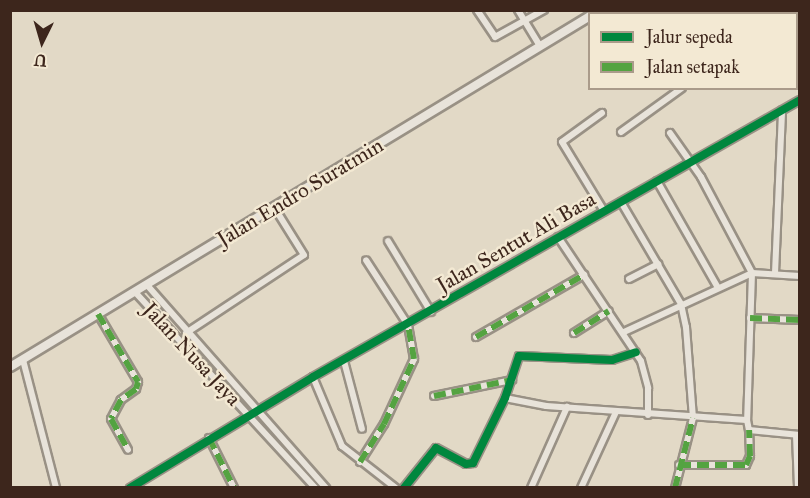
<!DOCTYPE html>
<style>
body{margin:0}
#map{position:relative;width:810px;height:498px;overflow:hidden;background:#e2d9c6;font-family:"IM FELL Great Primer",serif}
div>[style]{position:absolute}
.roads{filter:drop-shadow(2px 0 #999185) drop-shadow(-2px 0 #999185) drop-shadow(0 2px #999185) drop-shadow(0 -2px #999185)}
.street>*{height:6px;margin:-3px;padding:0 3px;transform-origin:3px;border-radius:3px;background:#e8e3da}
.secondary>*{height:8px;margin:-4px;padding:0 4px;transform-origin:4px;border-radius:4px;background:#e8e3da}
.quiet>*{height:6px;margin-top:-3px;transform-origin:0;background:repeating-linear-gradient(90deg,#54a341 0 12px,transparent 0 18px)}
.cycleway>*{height:8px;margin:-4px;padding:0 4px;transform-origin:4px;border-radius:4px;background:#00873e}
span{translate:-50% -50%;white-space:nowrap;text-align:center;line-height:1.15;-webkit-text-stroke:5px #f3e9d3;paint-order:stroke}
.street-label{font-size:21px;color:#3d261c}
.frame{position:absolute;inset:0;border:12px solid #3d261c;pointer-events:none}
.legend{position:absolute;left:588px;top:12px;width:210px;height:78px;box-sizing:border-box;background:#f3e9d3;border:2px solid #aa9b8a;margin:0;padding:8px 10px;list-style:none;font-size:18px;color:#3d261c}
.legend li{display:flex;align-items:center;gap:12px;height:30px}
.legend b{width:30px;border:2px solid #aa9b8a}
.north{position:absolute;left:12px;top:12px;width:60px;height:60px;-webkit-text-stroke:4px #f3e9d3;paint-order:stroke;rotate:185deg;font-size:16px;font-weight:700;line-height:24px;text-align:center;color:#3d261c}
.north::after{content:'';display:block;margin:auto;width:21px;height:27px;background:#3d261c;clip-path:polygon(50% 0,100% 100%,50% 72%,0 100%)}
</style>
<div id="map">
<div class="roads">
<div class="street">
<div style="left:477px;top:10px;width:32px;rotate:56deg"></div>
<div style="left:495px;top:37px;width:56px;rotate:-28.9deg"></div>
<div style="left:518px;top:10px;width:42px;rotate:58.6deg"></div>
<div style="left:597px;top:10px;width:1px;rotate:45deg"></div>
<div style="left:634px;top:10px;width:4px;rotate:63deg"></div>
<div style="left:796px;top:24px;width:4px;rotate:-27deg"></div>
<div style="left:602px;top:113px;width:49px;rotate:144.1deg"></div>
<div style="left:562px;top:142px;width:81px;rotate:58.7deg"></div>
<div style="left:621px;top:132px;width:75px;rotate:-35.8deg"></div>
<div style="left:670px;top:133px;width:54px;rotate:54.8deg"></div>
<div style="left:701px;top:177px;width:109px;rotate:62deg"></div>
<div style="left:752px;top:273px;width:147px;rotate:91.9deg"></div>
<div style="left:657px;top:181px;width:123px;rotate:60.3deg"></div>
<div style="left:621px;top:202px;width:118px;rotate:59.5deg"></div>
<div style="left:681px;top:304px;width:24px;rotate:78deg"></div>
<div style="left:686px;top:327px;width:91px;rotate:85.6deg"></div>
<div style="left:693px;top:418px;width:72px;rotate:104.4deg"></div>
<div style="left:558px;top:237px;width:149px;rotate:56.2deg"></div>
<div style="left:641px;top:361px;width:28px;rotate:75deg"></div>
<div style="left:648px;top:388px;width:27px;rotate:90deg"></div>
<div style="left:388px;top:241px;width:83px;rotate:58.8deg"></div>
<div style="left:775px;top:273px;width:163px;rotate:-87.5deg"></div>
<div style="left:629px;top:279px;width:33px;rotate:-27deg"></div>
<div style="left:147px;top:285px;width:271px;rotate:48.6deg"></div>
<div style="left:135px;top:292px;width:266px;rotate:47.4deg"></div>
<div style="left:98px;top:314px;width:79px;rotate:59.5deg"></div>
<div style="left:138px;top:382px;width:7px;rotate:106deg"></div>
<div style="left:136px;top:389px;width:19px;rotate:144deg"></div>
<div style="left:121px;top:400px;width:21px;rotate:118deg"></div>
<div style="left:111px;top:419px;width:35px;rotate:61deg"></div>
<div style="left:750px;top:318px;width:50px;rotate:2.3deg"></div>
<div style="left:624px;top:332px;width:141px;rotate:-24.7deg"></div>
<div style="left:752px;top:273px;width:48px;rotate:3.6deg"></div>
<div style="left:186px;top:333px;width:141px;rotate:-33.5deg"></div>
<div style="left:304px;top:255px;width:57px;rotate:-122deg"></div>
<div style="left:574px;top:333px;width:41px;rotate:-32.2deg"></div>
<div style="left:476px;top:337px;width:125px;rotate:-29.9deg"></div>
<div style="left:23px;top:360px;width:132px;rotate:75.5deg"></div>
<div style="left:344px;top:361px;width:70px;rotate:75.2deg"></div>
<div style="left:313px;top:377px;width:75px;rotate:67.2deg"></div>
<div style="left:342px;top:446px;width:68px;rotate:37.9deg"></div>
<div style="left:434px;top:396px;width:80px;rotate:-11.6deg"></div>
<div style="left:505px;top:398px;width:42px;rotate:11deg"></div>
<div style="left:546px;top:406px;width:201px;rotate:4deg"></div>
<div style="left:747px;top:420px;width:10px;rotate:79deg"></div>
<div style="left:749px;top:430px;width:51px;rotate:5.6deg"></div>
<div style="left:796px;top:435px;width:53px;rotate:87.8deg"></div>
<div style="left:209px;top:438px;width:56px;rotate:63.4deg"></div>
<div style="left:360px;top:462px;width:45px;rotate:-57.7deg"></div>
<div style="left:384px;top:424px;width:72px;rotate:-65.2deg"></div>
<div style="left:414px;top:359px;width:35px;rotate:-100deg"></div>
<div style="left:408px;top:325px;width:77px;rotate:-122.9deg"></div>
<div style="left:679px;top:465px;width:67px"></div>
<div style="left:746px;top:465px;width:10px;rotate:-66deg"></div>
<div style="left:750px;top:456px;width:26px;rotate:-92deg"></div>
<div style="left:130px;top:488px;width:214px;rotate:-31.2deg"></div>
<div style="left:313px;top:377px;width:560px;rotate:-29.63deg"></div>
<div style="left:404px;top:488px;width:51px;rotate:-51.3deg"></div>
<div style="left:436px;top:448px;width:34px;rotate:28deg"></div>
<div style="left:466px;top:464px;width:7px;rotate:-8deg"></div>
<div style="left:473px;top:463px;width:72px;rotate:-63.8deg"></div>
<div style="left:505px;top:398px;width:44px;rotate:-71.6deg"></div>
<div style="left:519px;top:356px;width:93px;rotate:2.5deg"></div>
<div style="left:612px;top:360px;width:25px;rotate:-18deg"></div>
<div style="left:531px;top:488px;width:89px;rotate:-66deg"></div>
<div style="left:581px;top:488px;width:84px;rotate:-65.3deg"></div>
</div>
<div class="secondary">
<div style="left:10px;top:367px;width:678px;rotate:-31.18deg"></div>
</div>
</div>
<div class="quiet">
<div style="left:98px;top:314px;width:79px;rotate:59.5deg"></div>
<div style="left:138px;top:382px;width:7px;rotate:106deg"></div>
<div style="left:136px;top:389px;width:19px;rotate:144deg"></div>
<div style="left:121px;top:400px;width:21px;rotate:118deg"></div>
<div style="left:111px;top:419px;width:35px;rotate:61deg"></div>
<div style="left:750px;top:318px;width:50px;rotate:2.3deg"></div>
<div style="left:574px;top:333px;width:41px;rotate:-32.2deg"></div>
<div style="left:476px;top:337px;width:125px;rotate:-29.9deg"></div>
<div style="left:434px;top:396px;width:80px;rotate:-11.6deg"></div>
<div style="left:209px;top:438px;width:56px;rotate:63.4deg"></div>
<div style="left:360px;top:462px;width:45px;rotate:-57.7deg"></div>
<div style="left:384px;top:424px;width:72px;rotate:-65.2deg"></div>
<div style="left:414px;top:359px;width:35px;rotate:-100deg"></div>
<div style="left:679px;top:465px;width:67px"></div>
<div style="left:746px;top:465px;width:10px;rotate:-66deg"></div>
<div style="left:750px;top:456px;width:26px;rotate:-92deg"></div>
<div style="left:675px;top:488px;width:72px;rotate:-75.6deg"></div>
</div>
<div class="cycleway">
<div style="left:130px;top:488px;width:214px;rotate:-31.2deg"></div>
<div style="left:313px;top:377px;width:560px;rotate:-29.63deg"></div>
<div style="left:404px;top:488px;width:51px;rotate:-51.3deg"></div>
<div style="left:436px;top:448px;width:34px;rotate:28deg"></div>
<div style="left:466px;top:464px;width:7px;rotate:-8deg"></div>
<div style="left:473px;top:463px;width:72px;rotate:-63.8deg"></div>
<div style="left:505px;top:398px;width:44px;rotate:-71.6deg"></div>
<div style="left:519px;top:356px;width:93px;rotate:2.5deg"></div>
<div style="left:612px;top:360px;width:25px;rotate:-18deg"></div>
</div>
<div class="street-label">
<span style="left:300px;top:192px;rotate:-31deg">Jalan Endro Suratmin</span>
<span style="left:516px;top:242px;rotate:-30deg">Jalan Sentut Ali Basa</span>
<span style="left:192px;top:354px;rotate:47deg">Jalan Nusa Jaya</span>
</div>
<div class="frame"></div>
<ul class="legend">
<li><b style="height:8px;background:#00873e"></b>Jalur sepeda</li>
<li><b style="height:8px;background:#54a341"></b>Jalan setapak</li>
</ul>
<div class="north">U</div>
</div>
